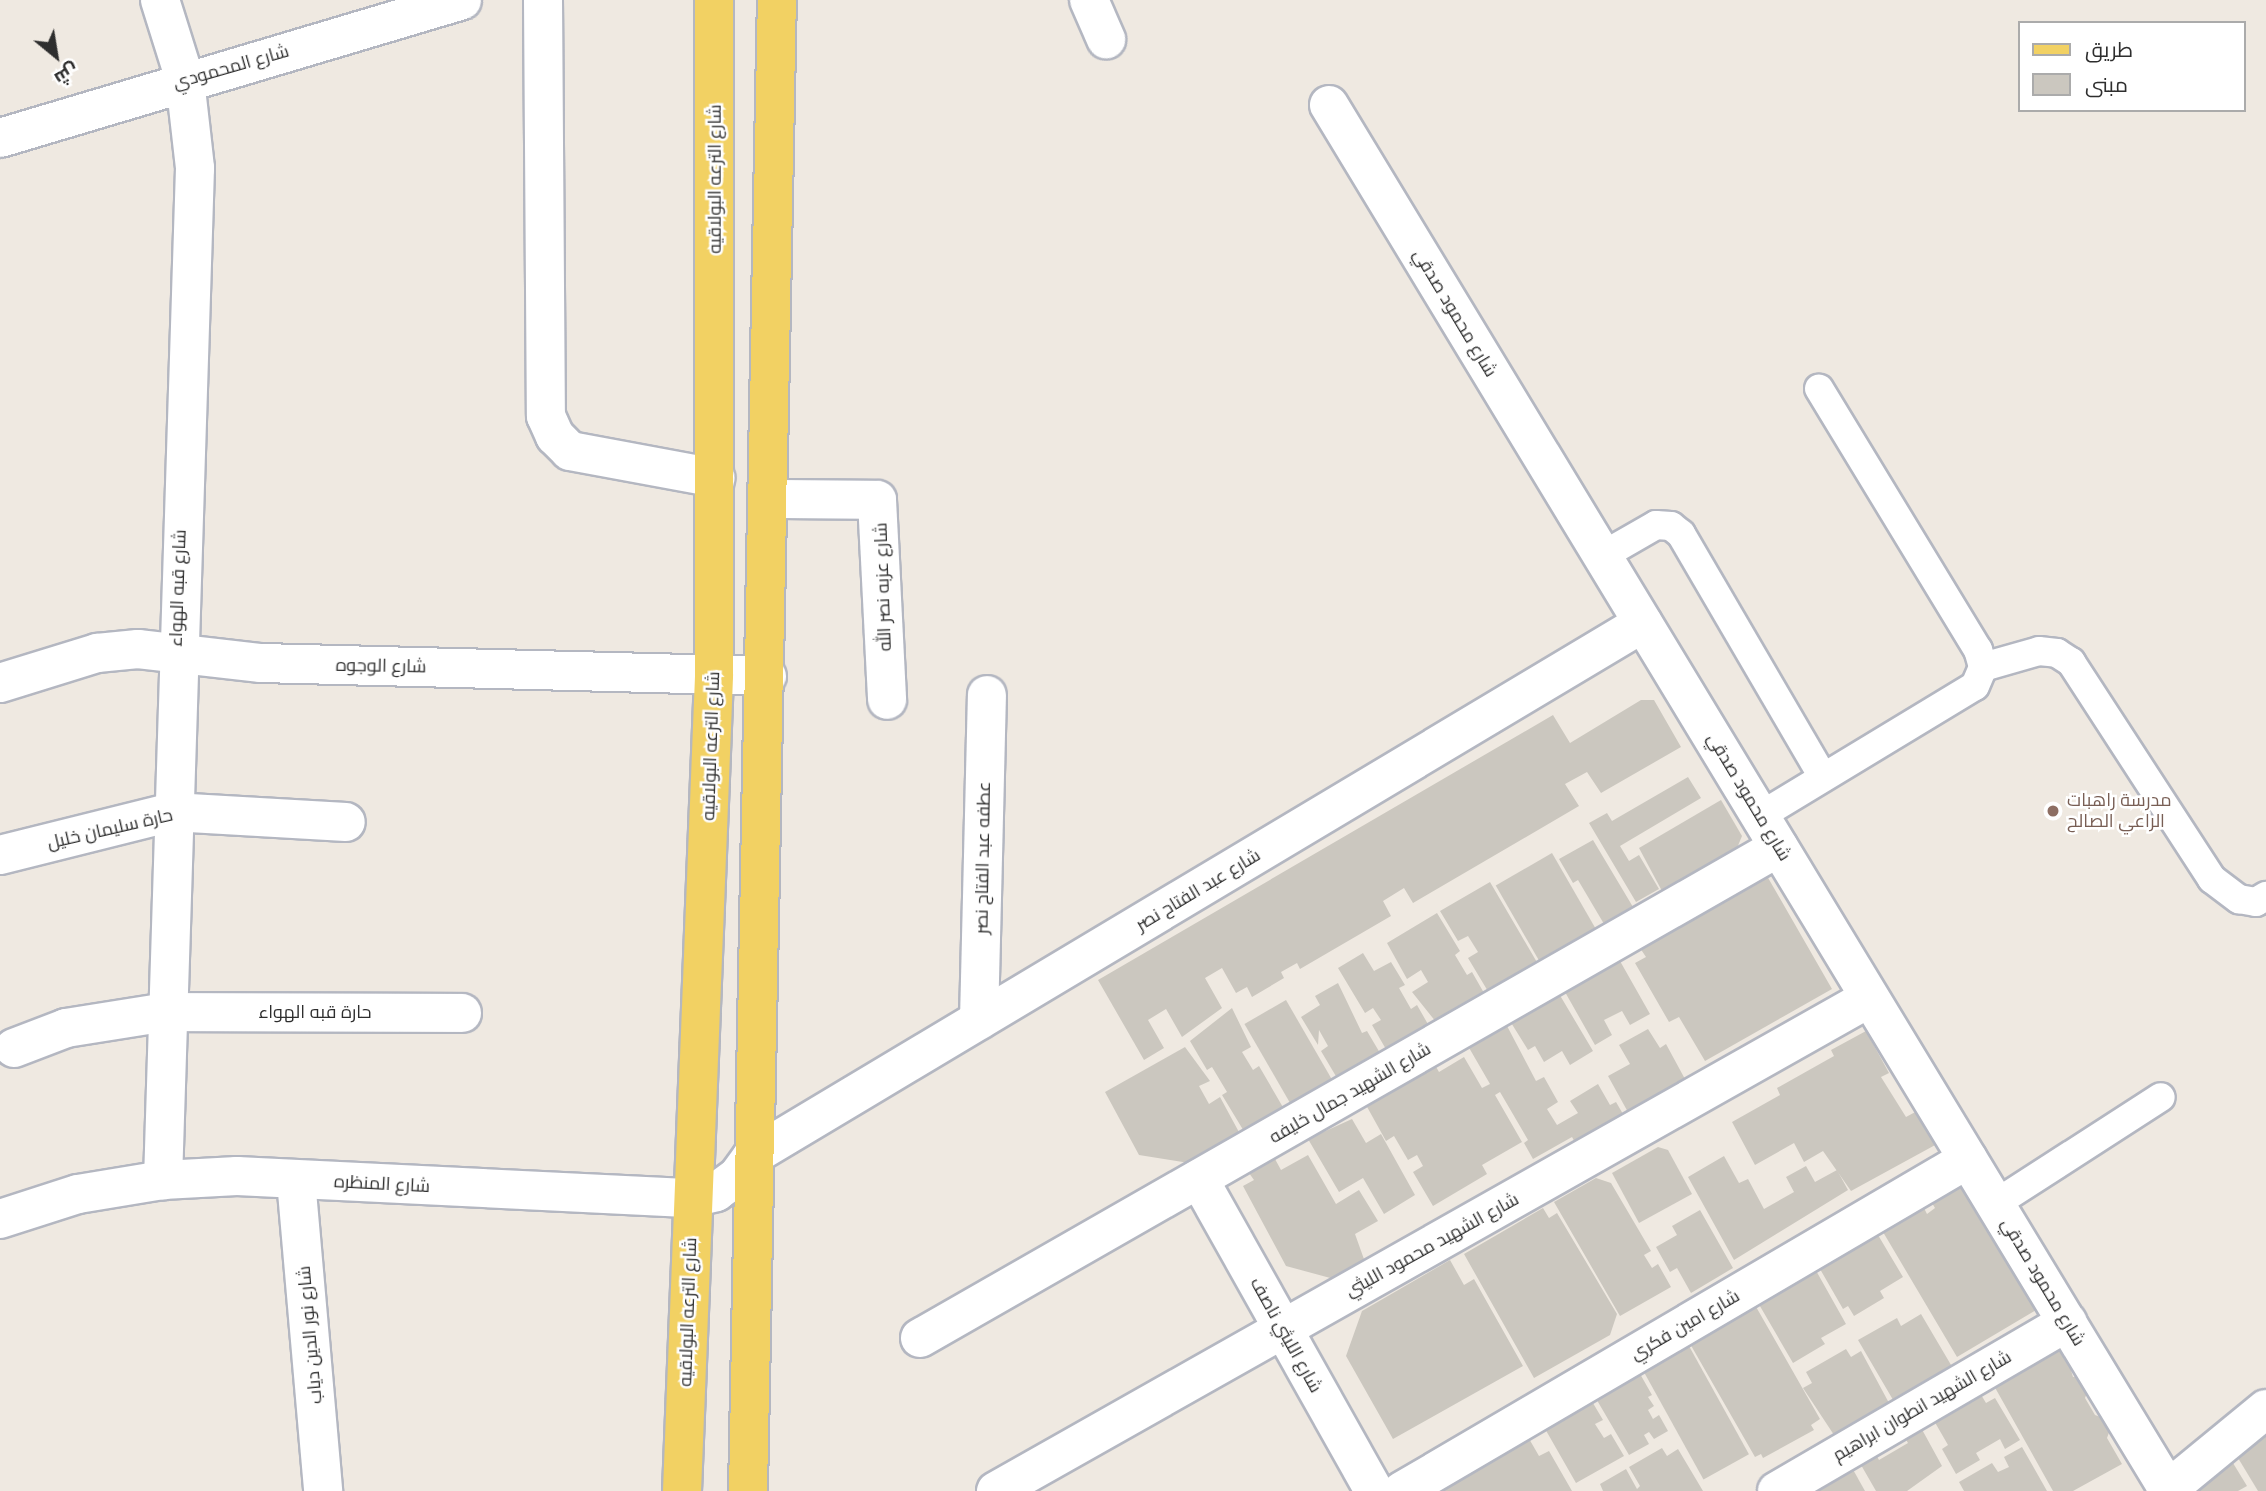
<!DOCTYPE html>
<meta charset="utf-8">
<style>
body{margin:0}
#map{position:relative;width:2266px;height:1491px;overflow:hidden;background:#efe9e1;font-family:"Nunito Sans",Cairo,sans-serif}
div>[style]{position:absolute}
[style*='--x']{left:calc(var(--x)*1px);top:calc(var(--y)*1px);width:calc(var(--w)*1px);rotate:calc(var(--a)*1deg)}
.building>*{inset:0;background:#cbc7bf;transform-origin:0 0}
.roads{filter:drop-shadow(2px 0 #b4b7c1) drop-shadow(-2px 0 #b4b7c1) drop-shadow(0 2px #b4b7c1) drop-shadow(0 -2px #b4b7c1)}
.service>*{height:28px;margin:-14px;padding:0 14px;transform-origin:14px;border-radius:14px;background:#fff}
.minor>*{height:38px;margin:-19px;padding:0 19px;transform-origin:19px;border-radius:19px;background:#fff}
.primary>*{height:38px;margin:-19px;padding:0 19px;transform-origin:19px;border-radius:19px;background:#f2d163}
.dots>*{width:19px;height:19px;translate:-50% -50%;box-sizing:border-box;border:4px solid #fff;border-radius:50%}
span{translate:-50% -50%;white-space:nowrap;text-align:center;line-height:1.15;-webkit-text-stroke:5px #fff;paint-order:stroke}
.street-label{font-size:18px;color:#2e2e2e}
.education-label{font-size:18px;color:#785e54}
.left{translate:0 -50%;text-align:left}
.legend{position:absolute;left:2018px;top:21px;width:228px;height:91px;box-sizing:border-box;background:#fff;border:2px solid #ababab;margin:0;padding:9px 12px;list-style:none;font-size:21px;color:#2e2e2e}
.legend li{display:flex;align-items:center;gap:14px;height:35px}
.legend b{width:35px;border:2px solid #ababab}
.north{position:absolute;left:21px;top:21px;width:70px;height:70px;-webkit-text-stroke:5px #fff;paint-order:stroke;rotate:150deg;font-size:19px;font-weight:700;line-height:28px;text-align:center;color:#2e2e2e}
.north::after{content:'';display:block;margin:auto;width:24px;height:32px;background:#2e2e2e;clip-path:polygon(50% 0,100% 100%,50% 72%,0 100%)}
</style>
<div id="map">
<div class="building">
<i style="clip-path:polygon(1641px 700px,1654px 700px,1681px 747px,1601px 793px,1587px 772px,1565px 784px,1579px 806px,1413px 903px,1404px 888px,1383px 901px,1391px 916px,1300px 969px,1297px 963px,1281px 972px,1284px 978px,1252px 997px,1247px 987px,1236px 993px,1222px 968px,1205px 978px,1222px 1008px,1182px 1037px,1166px 1009px,1148px 1020px,1164px 1048px,1144px 1060px,1098px 980px,1553px 715px,1570px 743px)"></i>
<i style="clip-path:polygon(1688px 777px,1701px 798px,1620px 846px,1629px 861px,1639px 855px,1659px 889px,1636px 902px,1589px 823px,1607px 813px,1612px 821px)"></i>
<i style="clip-path:polygon(1721px 800px,1742px 836px,1737px 848px,1662px 891px,1639px 848px)"></i>
<i style="clip-path:polygon(1593px 840px,1633px 907px,1604px 924px,1578px 880px,1573px 883px,1559px 859px)"></i>
<i style="left:1552px;top:853px;width:90px;height:65px;rotate:60deg"></i>
<i style="clip-path:polygon(1767px 876px,1832px 989px,1705px 1061px,1679px 1017px,1669px 1022px,1635px 963px,1646px 957px,1640px 948px)"></i>
<i style="clip-path:polygon(1490px 882px,1538px 964px,1489px 993px,1468px 958px,1478px 952px,1468px 936px,1458px 941px,1440px 911px)"></i>
<i style="clip-path:polygon(1437px 913px,1460px 951px,1455px 955px,1467px 975px,1472px 972px,1484px 993px,1436px 1022px,1412px 992px,1428px 982px,1421px 970px,1407px 979px,1387px 943px)"></i>
<i style="clip-path:polygon(1363px 953px,1374px 971px,1391px 962px,1405px 985px,1399px 988px,1411px 1009px,1417px 1005px,1429px 1026px,1387px 1051px,1372px 1025px,1381px 1020px,1373px 1008px,1365px 1013px,1338px 968px)"></i>
<i style="clip-path:polygon(1620px 961px,1650px 1014px,1630px 1025px,1622px 1011px,1604px 1020px,1612px 1035px,1595px 1045px,1565px 992px)"></i>
<i style="clip-path:polygon(1338px 983px,1362px 1033px,1367px 1031px,1380px 1053px,1337px 1078px,1321px 1051px,1328px 1046px,1319px 1030px,1318px 1045px,1301px 1017px,1320px 1005px,1315px 996px)"></i>
<i style="clip-path:polygon(1558px 992px,1593px 1051px,1570px 1065px,1562px 1051px,1544px 1062px,1535px 1046px,1528px 1050px,1510px 1021px)"></i>
<i style="left:1286px;top:1000px;width:95px;height:48px;rotate:60deg"></i>
<i style="clip-path:polygon(1232px 1008px,1251px 1047px,1242px 1052px,1253px 1070px,1259px 1066px,1284px 1109px,1245px 1133px,1222px 1095px,1227px 1092px,1212px 1067px,1207px 1070px,1190px 1041px)"></i>
<i style="clip-path:polygon(1506px 1024px,1536px 1081px,1544px 1077px,1558px 1102px,1547px 1109px,1557px 1125px,1578px 1113px,1570px 1101px,1598px 1084px,1610px 1105px,1616px 1102px,1630px 1126px,1581px 1153px,1572px 1137px,1533px 1159px,1524px 1143px,1528px 1140px,1500px 1092px,1495px 1095px,1522px 1142px,1482px 1165px,1487px 1174px,1433px 1206px,1413px 1172px,1423px 1166px,1417px 1155px,1408px 1160px,1394px 1136px,1386px 1141px,1366px 1105px,1435px 1065px,1439px 1072px,1464px 1057px,1482px 1088px,1490px 1084px,1468px 1046px)"></i>
<i style="clip-path:polygon(1648px 1029px,1660px 1048px,1666px 1044px,1692px 1092px,1634px 1123px,1608px 1076px,1630px 1064px,1619px 1045px)"></i>
<i style="clip-path:polygon(1866px 1031px,1889px 1073px,1881px 1077px,1906px 1117px,1919px 1110px,1937px 1144px,1851px 1191px,1823px 1151px,1804px 1162px,1794px 1143px,1755px 1165px,1732px 1122px,1780px 1095px,1777px 1088px,1834px 1056px,1831px 1050px)"></i>
<i style="clip-path:polygon(1185px 1047px,1210px 1081px,1199px 1086px,1209px 1104px,1220px 1097px,1240px 1134px,1189px 1163px,1139px 1155px,1105px 1092px)"></i>
<i style="clip-path:polygon(1352px 1119px,1366px 1143px,1381px 1134px,1415px 1195px,1384px 1214px,1363px 1178px,1339px 1192px,1308px 1139px)"></i>
<i style="clip-path:polygon(1658px 1147px,1668px 1150px,1692px 1194px,1639px 1223px,1612px 1173px)"></i>
<i style="clip-path:polygon(1308px 1155px,1336px 1204px,1359px 1190px,1378px 1221px,1355px 1234px,1365px 1262px,1334px 1279px,1286px 1266px,1243px 1186px,1254px 1180px,1249px 1173px,1275px 1159px,1281px 1170px)"></i>
<i style="clip-path:polygon(1724px 1156px,1739px 1183px,1748px 1179px,1764px 1209px,1794px 1192px,1786px 1177px,1806px 1166px,1815px 1182px,1837px 1170px,1848px 1190px,1734px 1260px,1688px 1177px)"></i>
<i style="clip-path:polygon(1596px 1178px,1611px 1183px,1651px 1251px,1644px 1255px,1652px 1268px,1658px 1264px,1671px 1287px,1620px 1316px,1554px 1202px)"></i>
<i style="clip-path:polygon(1962px 1185px,2036px 1310px,1957px 1357px,1883px 1232px,1924px 1208px,1927px 1214px,1935px 1208px,1932px 1203px)"></i>
<i style="clip-path:polygon(1543px 1208px,1549px 1218px,1557px 1213px,1617px 1314px,1610px 1335px,1534px 1378px,1464px 1254px)"></i>
<i style="clip-path:polygon(1700px 1210px,1733px 1268px,1691px 1293px,1677px 1268px,1670px 1272px,1656px 1247px,1677px 1235px,1672px 1226px)"></i>
<i style="clip-path:polygon(1878px 1235px,1903px 1277px,1880px 1291px,1884px 1298px,1854px 1316px,1848px 1306px,1843px 1309px,1820px 1269px,1832px 1262px,1828px 1254px,1851px 1240px,1855px 1248px)"></i>
<i style="clip-path:polygon(1450px 1260px,1464px 1285px,1474px 1279px,1523px 1366px,1393px 1439px,1346px 1356px,1362px 1311px)"></i>
<i style="clip-path:polygon(1814px 1267px,1846px 1324px,1821px 1338px,1825px 1344px,1793px 1363px,1757px 1301px)"></i>
<i style="clip-path:polygon(1755px 1305px,1820px 1419px,1811px 1425px,1814px 1430px,1763px 1458px,1761px 1454px,1755px 1457px,1689px 1342px)"></i>
<i style="clip-path:polygon(1921px 1314px,1954px 1370px,1896px 1405px,1858px 1340px,1897px 1318px,1901px 1326px)"></i>
<i style="left:1684px;top:1337px;width:134px;height:52px;rotate:61deg"></i>
<i style="clip-path:polygon(2057px 1348px,2065px 1350px,2073px 1377px,2079px 1376px,2089px 1388px,2085px 1398px,2095px 1415px,2106px 1419px,2111px 1427px,2107px 1438px,2122px 1464px,2073px 1491px,2053px 1491px,1993px 1384px)"></i>
<i style="clip-path:polygon(1846px 1349px,1851px 1357px,1861px 1351px,1889px 1403px,1834px 1435px,1803px 1388px,1812px 1383px,1806px 1372px)"></i>
<i style="clip-path:polygon(1635px 1365px,1652px 1395px,1648px 1397px,1654px 1406px,1648px 1410px,1653px 1419px,1659px 1415px,1668px 1431px,1654px 1439px,1649px 1432px,1644px 1435px,1649px 1444px,1629px 1455px,1591px 1390px)"></i>
<i style="clip-path:polygon(1587px 1393px,1603px 1420px,1595px 1424px,1604px 1438px,1611px 1434px,1624px 1456px,1576px 1483px,1540px 1420px)"></i>
<i style="clip-path:polygon(1980px 1393px,1986px 1403px,1995px 1398px,2020px 1440px,2005px 1449px,2000px 1439px,1976px 1453px,1980px 1460px,1956px 1474px,1942px 1449px,1948px 1445px,1933px 1419px)"></i>
<i style="clip-path:polygon(1919px 1424px,1942px 1466px,1907px 1491px,1876px 1491px,1857px 1458px,1873px 1449px,1879px 1460px,1908px 1443px,1902px 1433px)"></i>
<i style="clip-path:polygon(1524px 1430px,1539px 1456px,1549px 1451px,1572px 1491px,1437px 1491px)"></i>
<i style="clip-path:polygon(2266px 1434px,2266px 1491px,2258px 1491px,2235px 1453px)"></i>
<i style="clip-path:polygon(2022px 1447px,2047px 1491px,1964px 1491px,1959px 1482px,1992px 1463px,1998px 1472px,2009px 1467px,2004px 1457px)"></i>
<i style="clip-path:polygon(1662px 1448px,1667px 1456px,1678px 1449px,1703px 1491px,1603px 1491px,1600px 1484px,1626px 1469px,1637px 1489px,1640px 1486px,1629px 1467px)"></i>
<i style="clip-path:polygon(2233px 1463px,2247px 1486px,2238px 1491px,2187px 1491px)"></i>
<i style="clip-path:polygon(1851px 1466px,1865px 1491px,1811px 1491px)"></i>
</div>
<div class="roads">
<div class="service">
<i style="--x:1602;--y:556;--w:62;--a:-29.9"></i>
<i style="--x:1656;--y:525;--w:15;--a:4"></i>
<i style="--x:1671;--y:526;--w:13;--a:39"></i>
<i style="--x:1681;--y:534;--w:281;--a:59.7"></i>
<i style="--x:1983;--y:667;--w:58;--a:-15.9"></i>
<i style="--x:2039;--y:651;--w:18;--a:6"></i>
<i style="--x:2057;--y:653;--w:17;--a:33"></i>
<i style="--x:2071;--y:662;--w:259;--a:57"></i>
<i style="--x:2212;--y:879;--w:34;--a:37"></i>
<i style="--x:2239;--y:899;--w:17;--a:10"></i>
<i style="--x:2256;--y:902;--w:12;--a:-31"></i>
<i style="--x:1760;--y:816;--w:251;--a:-31.2"></i>
<i style="--x:1975;--y:686;--w:21;--a:-67"></i>
<i style="--x:1983;--y:667;--w:18;--a:-106"></i>
<i style="--x:1978;--y:650;--w:306;--a:-121.3"></i>
<i style="--x:1995;--y:1204;--w:197;--a:-32.8"></i>
</div>
<div class="minor">
<i style="--x:160;--y:0;--w:84;--a:72.6"></i>
<i style="--x:185;--y:80;--w:89;--a:83.5"></i>
<i style="--x:195;--y:168;--w:1013;--a:91.81"></i>
<i style="--x:543;--y:0;--w:416;--a:89.6"></i>
<i style="--x:546;--y:416;--w:22;--a:66"></i>
<i style="--x:555;--y:436;--w:21;--a:45"></i>
<i style="--x:570;--y:451;--w:148;--a:10.5"></i>
<i style="--x:1089;--y:0;--w:43;--a:66.4"></i>
<i style="--x:1329;--y:105;--w:1618;--a:58.78"></i>
<i style="--x:0;--y:138;--w:482;--a:-16.6"></i>
<i style="--x:770;--y:499;--w:107;--a:0.5"></i>
<i style="--x:877;--y:500;--w:200;--a:87.1"></i>
<i style="--x:0;--y:683;--w:102;--a:-17.2"></i>
<i style="--x:97;--y:653;--w:41;--a:-5.6"></i>
<i style="--x:138;--y:649;--w:124;--a:6.5"></i>
<i style="--x:261;--y:663;--w:506;--a:1.47"></i>
<i style="--x:0;--y:855;--w:177;--a:-14"></i>
<i style="--x:172;--y:812;--w:174;--a:3.3"></i>
<i style="--x:979;--y:1020;--w:325;--a:-88.6"></i>
<i style="--x:14;--y:1048;--w:56;--a:-21"></i>
<i style="--x:66;--y:1028;--w:102;--a:-9"></i>
<i style="--x:167;--y:1012;--w:295;--a:0.2"></i>
<i style="--x:1199;--y:1179;--w:358;--a:60.7"></i>
<i style="--x:296;--y:1180;--w:312;--a:85"></i>
<i style="--x:0;--y:1219;--w:82;--a:-17.8"></i>
<i style="--x:78;--y:1194;--w:86;--a:-9.4"></i>
<i style="--x:163;--y:1180;--w:74;--a:-3.1"></i>
<i style="--x:237;--y:1176;--w:455;--a:2.8"></i>
<i style="--x:691;--y:1198;--w:26;--a:-13"></i>
<i style="--x:716;--y:1192;--w:26;--a:-36"></i>
<i style="--x:737;--y:1177;--w:26;--a:-54"></i>
<i style="--x:752;--y:1156;--w:1038;--a:-30.89"></i>
<i style="--x:920;--y:1338;--w:989;--a:-29.75"></i>
<i style="--x:996;--y:1491;--w:1003;--a:-29.45"></i>
<i style="--x:1402;--y:1491;--w:656;--a:-30.39"></i>
<i style="--x:1777;--y:1491;--w:336;--a:-30.2"></i>
<i style="--x:2166;--y:1491;--w:129;--a:-39.4"></i>
</div>
<div class="primary">
<i style="--x:682;--y:1491;--w:817;--a:-87.75"></i>
<i style="--x:714;--y:675;--w:675;--a:-90"></i>
<i style="--x:748;--y:1491;--w:1491;--a:-88.89"></i>
</div>
</div>
<div class="dots">
<i style="left:2053px;top:811px;background:#8d6e63"></i>
</div>
<div class="street-label">
<span style="left:231px;top:67px;rotate:-16deg">شارع المحمودي</span>
<span style="left:715px;top:179px;rotate:-90deg">شارع الترعه البولاقيه</span>
<span style="left:1455px;top:313px;rotate:59deg">شارع محمود صدقي</span>
<span style="left:883px;top:587px;rotate:-92deg">شارع عزبه نصر الله</span>
<span style="left:178px;top:588px;rotate:-88deg">شارع قبه الهواء</span>
<span style="left:381px;top:666px;rotate:1deg">شارع الوجوه</span>
<span style="left:711px;top:746px;rotate:-88deg">شارع الترعه البولاقيه</span>
<span style="left:1749px;top:797px;rotate:59deg">شارع محمود صدقي</span>
<span style="left:110px;top:829px;rotate:-13deg">حارة سليمان خليل</span>
<span style="left:983px;top:858px;rotate:-89deg">عطفه عبد الفتاح نصر</span>
<span style="left:1198px;top:890px;rotate:-31deg">شارع عبد الفتاح نصر</span>
<span style="left:315px;top:1012px">حارة قبه الهواء</span>
<span style="left:1350px;top:1093px;rotate:-30deg">شارع الشهيد جمال خليفه</span>
<span style="left:382px;top:1184px;rotate:3deg">شارع المنظره</span>
<span style="left:1432px;top:1245px;rotate:-29deg">شارع الشهيد محمود الليثي</span>
<span style="left:2043px;top:1282px;rotate:59deg">شارع محمود صدقي</span>
<span style="left:688px;top:1312px;rotate:-88deg">شارع الترعه البولاقيه</span>
<span style="left:1685px;top:1325px;rotate:-30deg">شارع امين فكري</span>
<span style="left:310px;top:1335px;rotate:-95deg">شارع نور الدين دياب</span>
<span style="left:1286px;top:1335px;rotate:61deg">شارع الليثي ناصف</span>
<span style="left:1922px;top:1406px;rotate:-30deg">شارع الشهيد انطوان ابراهيم</span>
</div>
<div class="education-label">
<span class="left" style="left:2067px;top:811px">مدرسة راهبات<br>الراعي الصالح</span>
</div>
<ul class="legend">
<li><b style="height:9px;background:#f2d163"></b>طريق</li>
<li><b style="height:19px;background:#cbc7bf"></b>مبنى</li>
</ul>
<div class="north">ش</div>
</div>
